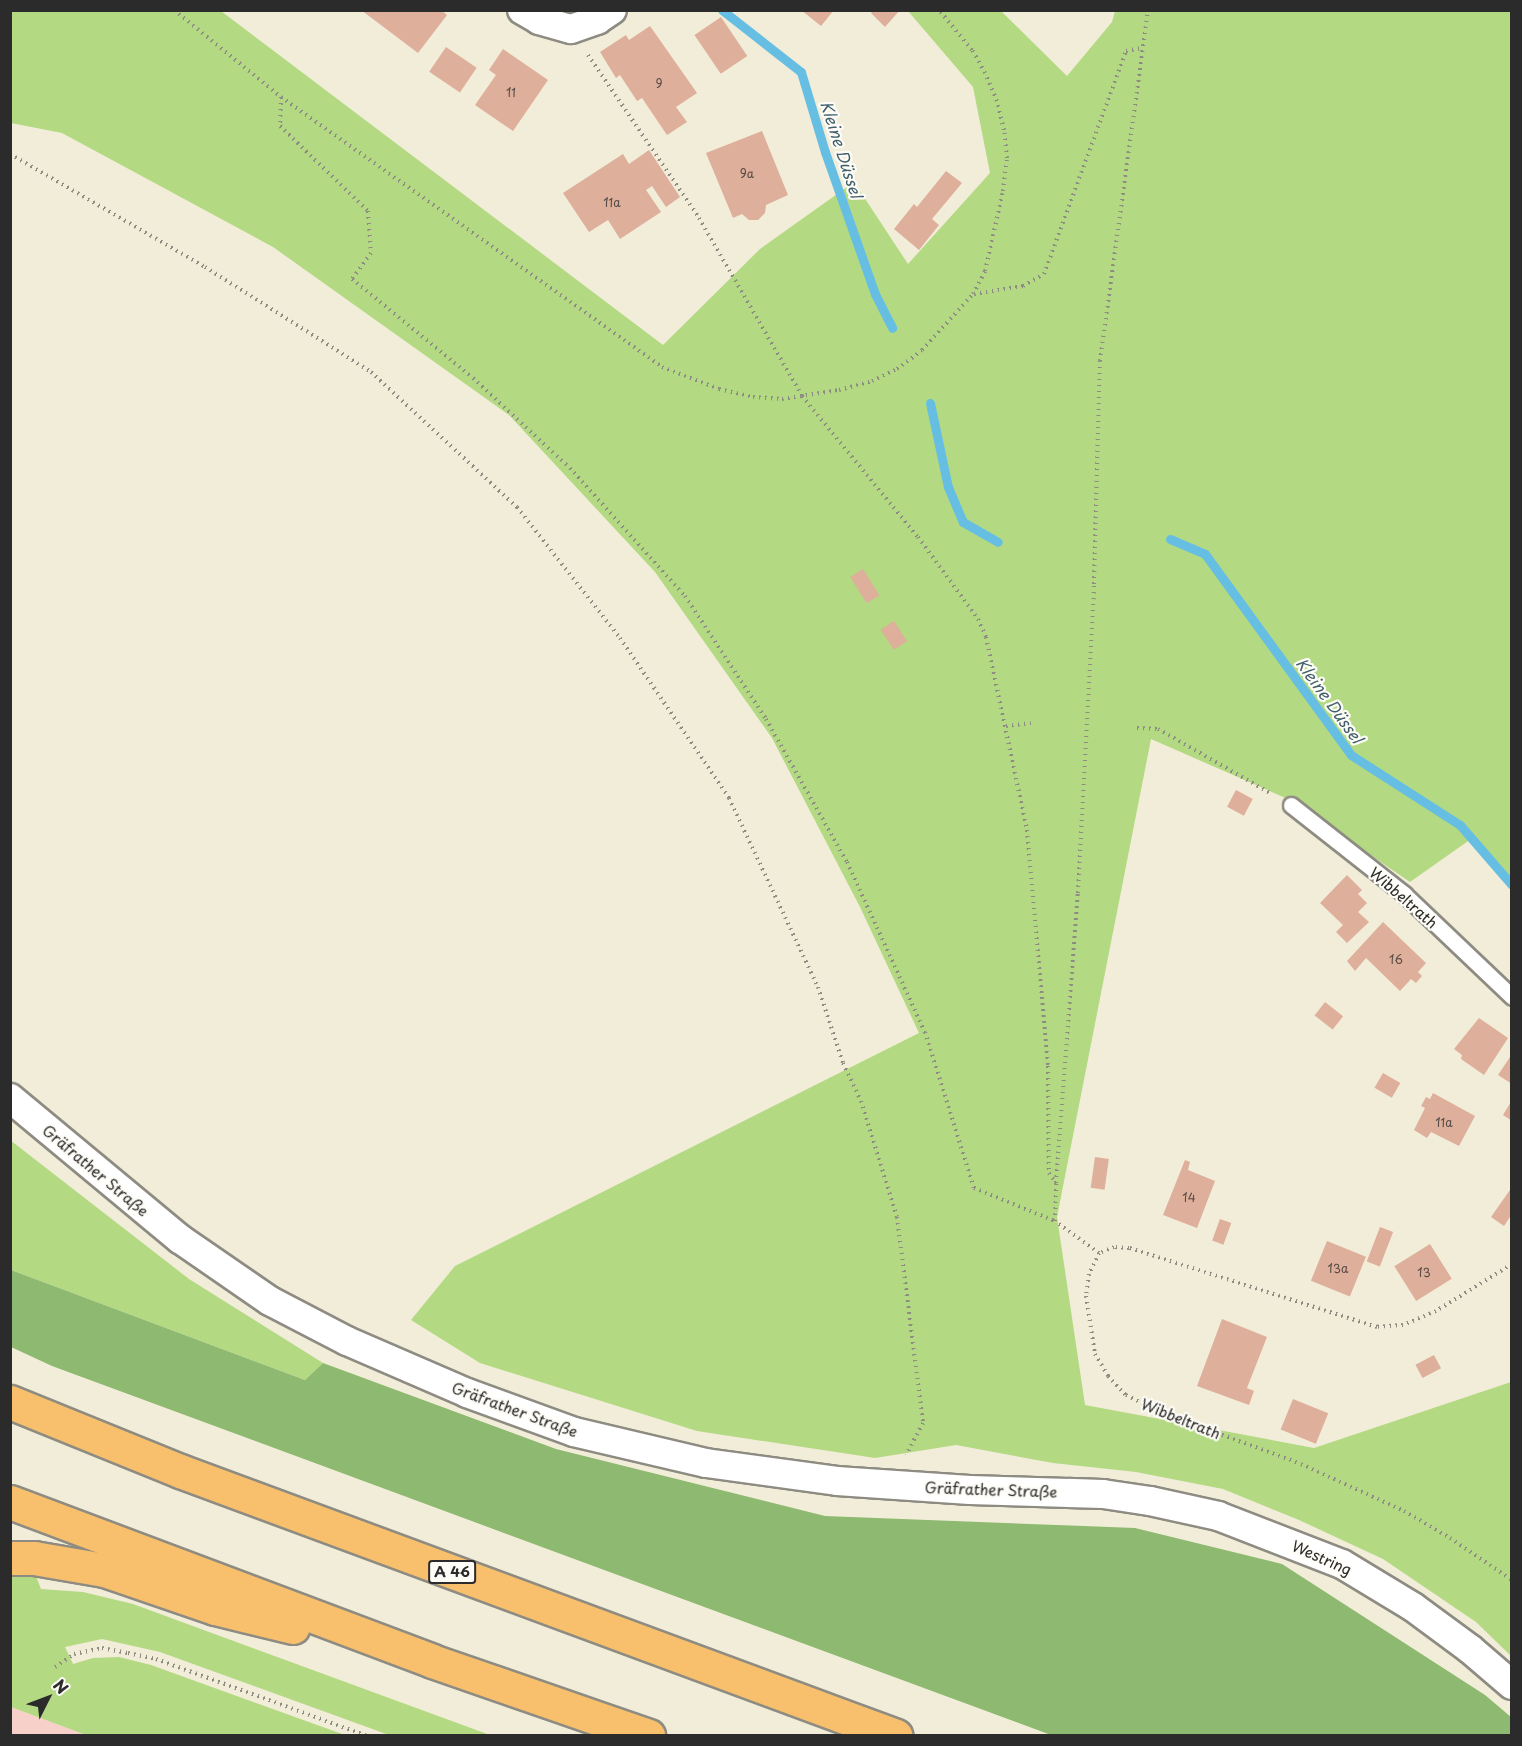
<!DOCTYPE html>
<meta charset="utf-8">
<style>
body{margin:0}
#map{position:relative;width:1522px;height:1746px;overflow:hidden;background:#f2edd8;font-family:"Playpen Sans",sans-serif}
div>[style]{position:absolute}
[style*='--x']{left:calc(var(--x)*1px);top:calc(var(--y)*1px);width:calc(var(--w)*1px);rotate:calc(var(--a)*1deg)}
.built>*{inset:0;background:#f7d0ca}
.green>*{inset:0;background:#b3d982}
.forest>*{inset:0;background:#8eb970}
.stream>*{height:9px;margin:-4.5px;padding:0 4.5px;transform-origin:4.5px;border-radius:4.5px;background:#66bfe3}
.building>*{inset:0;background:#deaf9b;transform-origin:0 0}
.path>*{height:4px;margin-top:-2px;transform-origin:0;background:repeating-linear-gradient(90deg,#8e8c82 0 1.5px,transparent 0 6px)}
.roads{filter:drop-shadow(2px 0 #8e8c82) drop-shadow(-2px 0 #8e8c82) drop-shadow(0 2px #8e8c82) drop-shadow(0 -2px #8e8c82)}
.service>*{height:15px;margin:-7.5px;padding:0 7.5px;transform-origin:7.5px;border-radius:7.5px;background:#fff}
.minor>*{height:28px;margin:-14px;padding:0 14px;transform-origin:14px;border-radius:14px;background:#fff}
.motorway>*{height:33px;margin:-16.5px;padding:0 16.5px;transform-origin:16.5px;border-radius:16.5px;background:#f8bf6c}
span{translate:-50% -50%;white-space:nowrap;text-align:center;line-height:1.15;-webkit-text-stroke:4.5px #fdfcf7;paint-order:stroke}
.number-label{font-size:12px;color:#584c47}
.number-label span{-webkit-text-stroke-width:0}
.shield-label span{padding:2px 4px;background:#fdfcf7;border:2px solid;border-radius:4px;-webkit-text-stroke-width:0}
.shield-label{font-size:14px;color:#2b2b2b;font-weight:700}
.street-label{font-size:15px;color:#2b2b2b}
.water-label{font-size:16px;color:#405f6b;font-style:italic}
.frame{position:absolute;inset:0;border:12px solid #2b2b2b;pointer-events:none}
.north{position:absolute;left:18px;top:1668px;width:60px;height:60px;-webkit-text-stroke:4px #fdfcf7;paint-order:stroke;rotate:48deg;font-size:16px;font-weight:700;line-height:24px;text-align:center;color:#2b2b2b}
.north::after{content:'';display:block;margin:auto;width:21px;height:27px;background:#2b2b2b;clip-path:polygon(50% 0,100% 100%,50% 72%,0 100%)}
</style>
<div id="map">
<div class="built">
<i style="clip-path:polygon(11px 1707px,86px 1735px,11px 1735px)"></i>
</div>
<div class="green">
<i style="clip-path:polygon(10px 11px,221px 11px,663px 345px,760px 249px,854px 182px,908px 264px,990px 173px,973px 87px,908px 11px,1001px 11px,1067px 76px,1112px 22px,1115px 11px,1511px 11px,1511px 877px,1471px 839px,1410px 882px,1290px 800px,1151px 739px,1057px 1217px,1085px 1405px,1314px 1448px,1511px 1382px,1511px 1656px,1476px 1622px,1383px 1559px,1299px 1520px,1223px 1489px,1136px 1472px,1053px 1463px,956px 1445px,875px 1458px,697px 1431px,480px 1363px,411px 1320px,455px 1266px,919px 1033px,860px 907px,772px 738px,655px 572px,509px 415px,273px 247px,62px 133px,11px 123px)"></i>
<i style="clip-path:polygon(10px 1140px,189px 1279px,323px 1363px,305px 1380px,11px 1270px)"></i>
<i style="clip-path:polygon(10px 1576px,36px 1576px,41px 1589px,83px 1592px,133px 1604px,490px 1735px,389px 1735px,160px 1652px,102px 1639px,65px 1647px,73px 1664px,93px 1658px,119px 1657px,151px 1665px,345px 1735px,86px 1735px,11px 1707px)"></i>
</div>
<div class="forest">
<i style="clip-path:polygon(11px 1270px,305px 1380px,323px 1363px,556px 1449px,825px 1516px,1135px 1528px,1282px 1564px,1485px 1695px,1511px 1717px,1511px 1735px,1051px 1735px,52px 1366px,11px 1347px)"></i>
</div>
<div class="stream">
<i style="--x:722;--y:10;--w:100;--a:38.1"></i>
<i style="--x:801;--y:72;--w:84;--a:73.3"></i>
<i style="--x:825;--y:152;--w:151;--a:70.6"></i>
<i style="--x:875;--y:294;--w:38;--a:63"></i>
<i style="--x:930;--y:403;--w:86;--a:77.9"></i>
<i style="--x:948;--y:487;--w:38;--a:67"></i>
<i style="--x:963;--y:522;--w:40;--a:29.7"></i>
<i style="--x:1170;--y:539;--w:38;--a:23"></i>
<i style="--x:1205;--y:554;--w:248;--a:54"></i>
<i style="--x:1351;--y:755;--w:130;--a:32.7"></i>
<i style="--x:1460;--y:825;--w:79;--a:49.1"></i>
</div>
<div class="building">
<i style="clip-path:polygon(361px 10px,441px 10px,447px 15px,418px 53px)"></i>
<i style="clip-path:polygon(801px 10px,834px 10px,821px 26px)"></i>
<i style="clip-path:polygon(873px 10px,900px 10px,885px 27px,871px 13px)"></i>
<i style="left:721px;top:17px;width:47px;height:32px;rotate:56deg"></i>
<i style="clip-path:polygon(650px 26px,697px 93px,676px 107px,687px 122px,667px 135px,642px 98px,637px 101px,620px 75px,616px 78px,600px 52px,626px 35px,629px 40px)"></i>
<i style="left:446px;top:47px;width:37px;height:30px;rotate:34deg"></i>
<i style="clip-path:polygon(503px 49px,548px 80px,513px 131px,475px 105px,496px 75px,489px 70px)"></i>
<i style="clip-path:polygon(762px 131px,788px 195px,766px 205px,765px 213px,758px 220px,749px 220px,742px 214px,733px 218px,706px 153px)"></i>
<i style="clip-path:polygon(649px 150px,680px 197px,666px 207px,652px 186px,646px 190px,661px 212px,620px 239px,608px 220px,589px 232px,563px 193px,623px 154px,629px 164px)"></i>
<i style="clip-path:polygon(946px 171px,962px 183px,932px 219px,939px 225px,919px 250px,894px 229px,914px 204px,917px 207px)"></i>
<i style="left:863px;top:569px;width:31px;height:15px;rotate:58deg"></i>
<i style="left:894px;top:621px;width:24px;height:16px;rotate:57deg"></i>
<i style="left:1236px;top:790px;width:19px;height:19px;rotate:28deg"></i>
<i style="clip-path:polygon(1347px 875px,1362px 890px,1358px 894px,1367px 903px,1358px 912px,1369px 922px,1347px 943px,1336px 932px,1343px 925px,1320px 903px)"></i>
<i style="clip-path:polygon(1383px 922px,1426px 963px,1418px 972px,1422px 976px,1416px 983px,1411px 979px,1400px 991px,1366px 958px,1355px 971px,1347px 961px)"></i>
<i style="left:1325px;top:1002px;width:23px;height:17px;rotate:38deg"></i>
<i style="clip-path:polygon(1479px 1018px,1508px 1038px,1484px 1075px,1461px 1059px,1462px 1055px,1454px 1049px)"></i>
<i style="clip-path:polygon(1512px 1054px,1512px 1084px,1498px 1075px)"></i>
<i style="left:1383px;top:1073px;width:20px;height:17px;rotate:30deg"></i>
<i style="clip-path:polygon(1433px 1093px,1475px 1116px,1459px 1146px,1431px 1132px,1427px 1138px,1414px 1130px,1425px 1108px,1421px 1106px,1426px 1097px,1430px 1099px)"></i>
<i style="clip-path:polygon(1512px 1100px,1512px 1121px,1503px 1115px)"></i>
<i style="left:1095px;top:1157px;width:14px;height:31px;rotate:8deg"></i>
<i style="clip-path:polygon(1185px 1160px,1190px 1162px,1188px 1170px,1215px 1181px,1197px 1228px,1163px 1215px)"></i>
<i style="clip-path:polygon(1512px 1187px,1512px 1214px,1504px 1226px,1491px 1217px)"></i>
<i style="left:1220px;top:1219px;width:12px;height:23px;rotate:20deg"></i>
<i style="left:1380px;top:1227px;width:14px;height:37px;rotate:21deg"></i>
<i style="left:1327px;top:1241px;width:42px;height:43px;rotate:22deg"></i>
<i style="left:1430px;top:1244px;width:41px;height:42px;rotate:58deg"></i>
<i style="clip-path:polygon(1222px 1319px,1267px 1337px,1247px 1388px,1254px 1391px,1249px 1405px,1197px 1386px)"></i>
<i style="left:1434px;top:1355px;width:15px;height:21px;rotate:62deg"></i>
<i style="left:1293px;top:1399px;width:38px;height:33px;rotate:22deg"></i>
</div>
<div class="path">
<i style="--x:174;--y:10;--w:138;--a:39.1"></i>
<i style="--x:281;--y:97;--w:467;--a:35.3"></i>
<i style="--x:662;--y:367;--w:61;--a:21.1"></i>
<i style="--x:719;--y:389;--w:35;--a:13"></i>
<i style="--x:753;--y:397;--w:29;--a:4"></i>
<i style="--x:782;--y:399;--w:58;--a:-9"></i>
<i style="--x:839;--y:390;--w:34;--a:-15"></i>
<i style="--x:872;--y:381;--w:28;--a:-26"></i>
<i style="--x:897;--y:369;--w:31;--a:-37"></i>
<i style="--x:922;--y:350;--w:76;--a:-47.7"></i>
<i style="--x:973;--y:294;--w:26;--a:-62"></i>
<i style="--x:985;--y:271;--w:82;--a:-77.3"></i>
<i style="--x:1003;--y:191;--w:33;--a:-83"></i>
<i style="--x:1007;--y:158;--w:28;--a:-96"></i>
<i style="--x:1004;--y:130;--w:30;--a:-104"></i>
<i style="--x:997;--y:101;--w:30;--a:-113"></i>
<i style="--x:985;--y:73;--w:26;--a:-119"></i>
<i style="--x:972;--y:50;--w:52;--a:-129.5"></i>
<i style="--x:588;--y:55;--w:197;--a:55.7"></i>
<i style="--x:699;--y:218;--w:206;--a:59.9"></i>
<i style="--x:802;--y:396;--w:183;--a:50.6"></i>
<i style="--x:918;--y:537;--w:102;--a:53.8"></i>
<i style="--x:978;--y:619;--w:20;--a:66"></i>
<i style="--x:986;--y:637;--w:197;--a:78"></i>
<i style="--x:1027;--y:830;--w:237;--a:84.9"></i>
<i style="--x:1048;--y:1066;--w:107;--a:89.5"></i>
<i style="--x:1049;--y:1173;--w:12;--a:55"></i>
<i style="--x:281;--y:97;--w:29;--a:92"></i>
<i style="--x:280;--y:126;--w:122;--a:44"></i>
<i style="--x:368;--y:211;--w:42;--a:85.9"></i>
<i style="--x:371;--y:253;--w:32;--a:126"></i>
<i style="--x:352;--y:279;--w:156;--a:39.3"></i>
<i style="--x:473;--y:378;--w:132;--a:42.9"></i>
<i style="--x:570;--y:468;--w:172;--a:48.1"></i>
<i style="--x:685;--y:596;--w:147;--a:56.6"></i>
<i style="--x:766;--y:719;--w:164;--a:60.5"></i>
<i style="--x:847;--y:862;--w:187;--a:65.4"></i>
<i style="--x:925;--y:1032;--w:164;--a:72.6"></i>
<i style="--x:974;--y:1188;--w:87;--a:22.2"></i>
<i style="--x:10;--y:154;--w:225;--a:30.1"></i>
<i style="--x:205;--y:267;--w:196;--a:32.3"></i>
<i style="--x:371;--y:372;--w:199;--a:42.8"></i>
<i style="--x:517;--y:507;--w:167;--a:51.8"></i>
<i style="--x:620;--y:638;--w:194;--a:55.7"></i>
<i style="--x:729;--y:798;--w:209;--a:64.8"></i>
<i style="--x:818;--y:987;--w:80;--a:71.8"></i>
<i style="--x:843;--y:1063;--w:42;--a:64.7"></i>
<i style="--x:861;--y:1101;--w:121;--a:72.8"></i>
<i style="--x:897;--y:1217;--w:208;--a:82.8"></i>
<i style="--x:923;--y:1423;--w:36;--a:118"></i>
<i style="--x:974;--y:294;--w:50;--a:-9.3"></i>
<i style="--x:1023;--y:286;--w:24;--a:-30"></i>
<i style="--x:1044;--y:274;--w:238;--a:-69.8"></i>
<i style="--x:1126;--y:51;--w:16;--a:-11"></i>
<i style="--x:1006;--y:726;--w:25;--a:-7"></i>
<i style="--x:1137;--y:728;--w:21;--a:3"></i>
<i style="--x:1158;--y:729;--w:131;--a:29.7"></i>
<i style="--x:1099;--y:1253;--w:54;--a:-144"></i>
<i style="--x:1055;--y:1221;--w:38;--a:-88"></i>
<i style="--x:1056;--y:1183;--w:291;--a:-85.7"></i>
<i style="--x:1078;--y:893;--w:309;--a:-87"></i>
<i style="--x:1094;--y:584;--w:223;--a:-88.5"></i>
<i style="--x:1100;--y:361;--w:354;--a:-82.2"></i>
<i style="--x:1512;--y:1264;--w:89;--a:148.3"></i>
<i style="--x:1436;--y:1311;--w:36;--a:157"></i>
<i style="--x:1403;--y:1325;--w:26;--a:176"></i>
<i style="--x:1377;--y:1327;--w:260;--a:-162.3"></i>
<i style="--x:1129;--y:1248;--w:15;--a:-176"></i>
<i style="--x:1114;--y:1247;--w:16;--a:158"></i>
<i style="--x:1099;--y:1253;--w:23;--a:115"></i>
<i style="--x:1089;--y:1274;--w:22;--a:98"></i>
<i style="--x:1086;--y:1296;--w:59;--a:81.2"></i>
<i style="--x:1095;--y:1354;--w:26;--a:59"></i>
<i style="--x:1108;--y:1376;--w:26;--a:47"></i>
<i style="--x:1126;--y:1395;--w:38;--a:27"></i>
<i style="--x:1160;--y:1412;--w:150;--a:20.2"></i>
<i style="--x:1301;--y:1464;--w:113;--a:24.5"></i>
<i style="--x:1404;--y:1511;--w:53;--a:30.4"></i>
<i style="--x:1450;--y:1538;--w:75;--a:34.1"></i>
<i style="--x:55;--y:1667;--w:23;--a:-34"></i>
<i style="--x:74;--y:1654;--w:29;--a:-12"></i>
<i style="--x:102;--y:1648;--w:26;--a:11"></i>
<i style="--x:128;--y:1653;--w:29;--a:12"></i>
<i style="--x:156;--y:1659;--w:226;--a:20"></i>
</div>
<div class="roads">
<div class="service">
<i style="--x:1291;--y:805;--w:144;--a:38.2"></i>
<i style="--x:1404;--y:894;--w:149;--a:43.6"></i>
</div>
<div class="minor">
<i style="--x:522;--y:10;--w:20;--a:30"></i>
<i style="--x:539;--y:20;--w:33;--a:16"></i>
<i style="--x:571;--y:29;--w:28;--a:-19"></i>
<i style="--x:597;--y:20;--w:18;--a:-34"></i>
<i style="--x:10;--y:1098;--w:221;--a:39.7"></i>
<i style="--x:180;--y:1239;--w:109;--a:34.6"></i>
<i style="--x:270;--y:1301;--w:87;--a:27.5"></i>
<i style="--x:347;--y:1341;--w:131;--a:23.4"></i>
<i style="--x:467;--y:1393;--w:114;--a:20"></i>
<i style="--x:574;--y:1432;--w:136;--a:13.2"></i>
<i style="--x:706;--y:1463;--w:132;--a:7.8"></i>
<i style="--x:837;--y:1481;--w:133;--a:3.9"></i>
<i style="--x:970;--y:1490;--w:133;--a:1.7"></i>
<i style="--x:1103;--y:1494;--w:48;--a:8.5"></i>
<i style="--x:1150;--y:1501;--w:70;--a:12.4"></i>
<i style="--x:1218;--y:1516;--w:133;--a:21.2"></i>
<i style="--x:1342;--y:1564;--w:83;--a:31.2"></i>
<i style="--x:1413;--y:1607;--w:71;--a:36.4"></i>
<i style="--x:1470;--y:1649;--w:55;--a:40.6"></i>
</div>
<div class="motorway">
<i style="--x:10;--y:1402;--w:183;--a:22.1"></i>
<i style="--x:180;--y:1471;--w:763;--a:20.31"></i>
<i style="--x:10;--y:1502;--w:451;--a:20.6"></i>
<i style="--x:432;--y:1661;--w:229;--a:19.1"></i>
<i style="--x:10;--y:1558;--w:24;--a:0"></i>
<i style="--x:34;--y:1558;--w:71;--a:9.7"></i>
<i style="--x:104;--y:1570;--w:117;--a:18.9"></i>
<i style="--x:215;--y:1608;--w:80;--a:13.7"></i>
</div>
</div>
<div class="number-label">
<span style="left:659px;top:84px">9</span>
<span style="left:511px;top:93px">11</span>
<span style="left:747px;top:174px">9a</span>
<span style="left:612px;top:203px">11a</span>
<span style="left:1396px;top:960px">16</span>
<span style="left:1444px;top:1123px">11a</span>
<span style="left:1189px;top:1198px">14</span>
<span style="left:1338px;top:1269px">13a</span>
<span style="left:1424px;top:1273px">13</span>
</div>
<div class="shield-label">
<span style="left:452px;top:1572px">A 46</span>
</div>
<div class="street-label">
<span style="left:1404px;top:897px;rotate:41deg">Wibbeltrath</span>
<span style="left:96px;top:1170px;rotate:40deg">Gräfrather Straße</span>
<span style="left:515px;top:1409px;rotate:20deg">Gräfrather Straße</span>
<span style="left:1181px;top:1418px;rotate:22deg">Wibbeltrath</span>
<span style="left:991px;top:1489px;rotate:2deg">Gräfrather Straße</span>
<span style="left:1322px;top:1557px;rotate:24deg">Westring</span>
</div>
<div class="water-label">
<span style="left:842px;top:149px;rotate:72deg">Kleine Düssel</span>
<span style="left:1330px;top:700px;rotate:54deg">Kleine Düssel</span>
</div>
<div class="frame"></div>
<div class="north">N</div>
</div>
